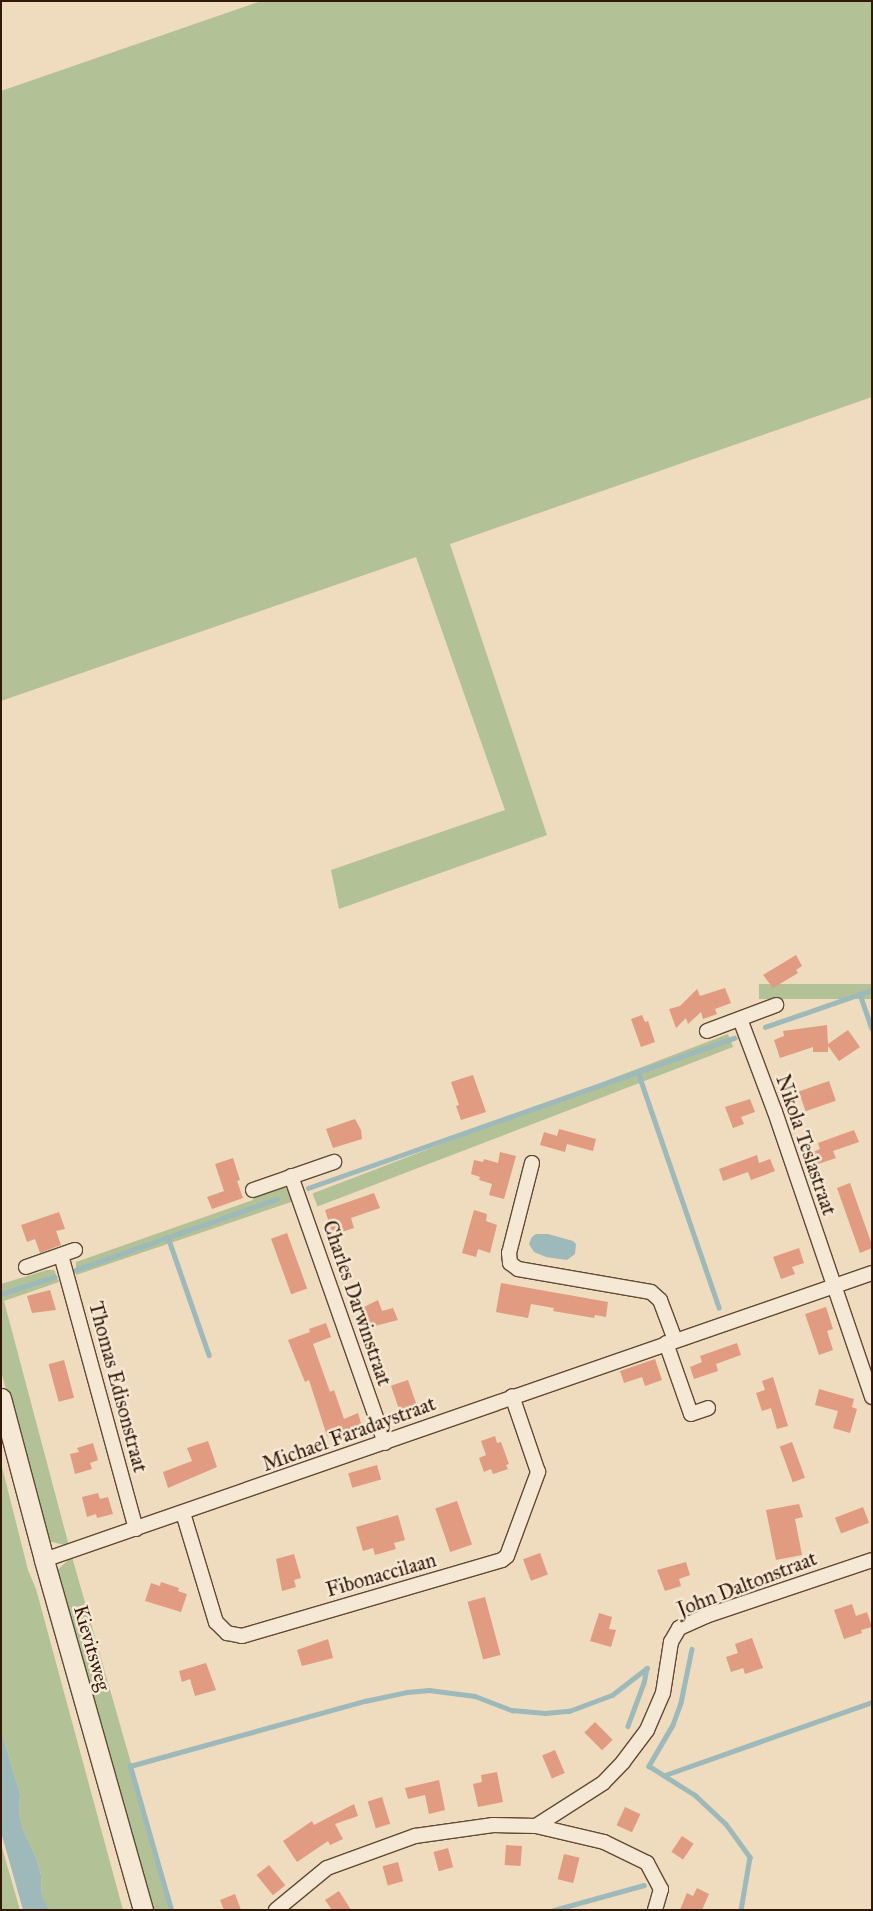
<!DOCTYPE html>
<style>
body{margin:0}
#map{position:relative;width:873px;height:1911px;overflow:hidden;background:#efdbbd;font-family:"IM FELL Great Primer",serif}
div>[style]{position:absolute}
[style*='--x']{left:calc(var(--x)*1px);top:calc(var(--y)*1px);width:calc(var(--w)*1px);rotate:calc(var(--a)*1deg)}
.green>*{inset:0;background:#b2c196;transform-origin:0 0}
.water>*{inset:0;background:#9db9ba}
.stream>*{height:4.5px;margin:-2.25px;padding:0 2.25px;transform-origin:2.25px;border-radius:2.25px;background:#9db9ba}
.building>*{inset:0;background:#e09b81;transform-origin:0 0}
.roads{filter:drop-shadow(1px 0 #614934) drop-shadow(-1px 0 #614934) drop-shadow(0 1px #614934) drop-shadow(0 -1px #614934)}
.street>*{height:14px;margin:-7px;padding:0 7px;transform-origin:7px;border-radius:7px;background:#f5e8d4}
.secondary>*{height:19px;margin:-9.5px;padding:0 9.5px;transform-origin:9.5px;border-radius:9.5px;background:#f5e8d4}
span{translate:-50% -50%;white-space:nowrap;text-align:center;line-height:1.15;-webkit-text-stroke:5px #f5e8d4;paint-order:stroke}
.street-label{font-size:20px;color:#321807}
.frame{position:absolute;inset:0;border:2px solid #321807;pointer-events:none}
</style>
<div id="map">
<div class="green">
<i style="clip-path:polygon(261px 1px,872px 1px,872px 397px,450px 544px,547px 835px,339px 909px,331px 870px,505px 810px,416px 557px,1px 701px,1px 91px)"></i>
<i style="left:872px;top:984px;width:15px;height:113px;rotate:90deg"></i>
<i style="left:728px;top:1034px;width:14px;height:445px;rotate:69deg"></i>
<i style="clip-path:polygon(282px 1186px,290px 1191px,294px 1201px,76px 1275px,76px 1262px,253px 1200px,252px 1196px)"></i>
<i style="clip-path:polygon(47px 1270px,54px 1270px,59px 1282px,4px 1301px,69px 1546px,48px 1541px,1px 1371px,1px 1284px)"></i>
<i style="clip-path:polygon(1px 1463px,28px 1570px,36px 1589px,123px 1910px,49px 1910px,42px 1898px,41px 1875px,37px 1860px,23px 1829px,19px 1814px,20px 1794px,1px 1730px)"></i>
<i style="clip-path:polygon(72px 1557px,145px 1812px,174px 1910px,150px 1910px,56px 1571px)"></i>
<i style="clip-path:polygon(1px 1844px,20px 1910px,1px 1910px)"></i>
</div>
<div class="water">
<i style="clip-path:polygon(536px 1234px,548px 1234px,573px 1241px,576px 1244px,575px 1254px,567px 1260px,546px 1257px,534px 1252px,529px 1244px,532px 1237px)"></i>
<i style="clip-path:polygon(1px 1730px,20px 1794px,19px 1814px,23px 1829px,37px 1860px,41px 1875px,42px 1897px,49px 1910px,23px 1910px,1px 1832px)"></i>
</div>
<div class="stream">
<i style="--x:860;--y:994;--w:36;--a:71"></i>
<i style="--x:765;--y:1027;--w:113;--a:-19.1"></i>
<i style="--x:638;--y:1072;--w:249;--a:71"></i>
<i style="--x:308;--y:1188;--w:452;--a:-19.4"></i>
<i style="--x:168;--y:1237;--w:125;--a:70.8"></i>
<i style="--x:75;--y:1270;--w:214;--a:-19.4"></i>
<i style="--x:1;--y:1294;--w:56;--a:-17.8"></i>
<i style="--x:692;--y:1649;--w:55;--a:101.5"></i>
<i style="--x:681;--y:1703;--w:23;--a:110"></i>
<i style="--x:673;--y:1725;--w:48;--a:120.3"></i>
<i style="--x:649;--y:1766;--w:54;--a:32.2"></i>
<i style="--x:695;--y:1795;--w:42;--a:43.1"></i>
<i style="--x:726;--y:1824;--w:41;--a:54"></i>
<i style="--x:750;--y:1857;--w:54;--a:99.6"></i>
<i style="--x:665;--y:1775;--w:219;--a:-19.4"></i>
<i style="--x:171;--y:1910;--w:150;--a:-105.9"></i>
<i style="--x:130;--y:1766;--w:244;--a:-15.5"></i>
<i style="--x:365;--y:1701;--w:43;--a:-12.1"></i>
<i style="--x:407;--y:1692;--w:22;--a:-5"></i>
<i style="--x:429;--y:1690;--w:46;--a:7.4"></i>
<i style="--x:475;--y:1696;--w:40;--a:21"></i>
<i style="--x:512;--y:1710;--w:33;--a:5"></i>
<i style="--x:545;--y:1713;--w:24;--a:-5"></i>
<i style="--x:569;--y:1711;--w:46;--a:-20.4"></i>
<i style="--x:612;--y:1695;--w:44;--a:-37.6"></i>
<i style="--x:647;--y:1668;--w:15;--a:101"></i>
<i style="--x:644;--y:1683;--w:46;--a:110.4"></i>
<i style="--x:554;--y:1910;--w:93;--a:-15.5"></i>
</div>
<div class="building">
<i style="clip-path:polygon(796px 955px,802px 966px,796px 970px,798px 973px,773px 988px,763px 975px)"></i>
<i style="clip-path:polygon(725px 988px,731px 1003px,715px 1009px,717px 1014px,703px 1019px,701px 1012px,688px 1024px,686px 1018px,676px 1028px,669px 1009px,680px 1006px,697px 989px,700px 996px)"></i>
<i style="clip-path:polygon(642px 1015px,645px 1022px,648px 1021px,655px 1042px,641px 1047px,631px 1019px)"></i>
<i style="clip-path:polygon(827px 1025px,828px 1044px,848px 1030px,860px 1047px,839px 1061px,828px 1046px,828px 1052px,813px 1052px,813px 1047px,780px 1058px,774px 1040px,784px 1036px,783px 1031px)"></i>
<i style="clip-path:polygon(473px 1075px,486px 1112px,461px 1120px,456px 1106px,459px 1105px,451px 1082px)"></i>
<i style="left:829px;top:1081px;width:21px;height:32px;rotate:71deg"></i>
<i style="clip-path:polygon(750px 1099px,755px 1112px,741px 1117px,744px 1124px,733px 1128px,725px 1107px)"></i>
<i style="clip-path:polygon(355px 1119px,361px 1130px,362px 1139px,333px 1148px,326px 1129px)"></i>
<i style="clip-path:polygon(559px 1129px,596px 1139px,593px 1151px,567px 1144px,565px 1152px,540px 1145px,544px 1132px,557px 1136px)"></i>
<i style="clip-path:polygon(854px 1130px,859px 1142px,833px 1151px,836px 1158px,812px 1166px,808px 1154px,820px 1149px,818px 1143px)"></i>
<i style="clip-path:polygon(500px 1152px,516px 1156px,504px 1199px,489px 1195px,492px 1184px,479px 1180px,480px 1177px,471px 1174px,474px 1160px,483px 1162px,484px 1159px,498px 1163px)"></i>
<i style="clip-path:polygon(757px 1155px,759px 1163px,770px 1159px,775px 1171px,751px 1180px,748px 1172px,723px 1181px,719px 1169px)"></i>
<i style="clip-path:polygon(233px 1158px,240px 1180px,237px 1181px,243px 1198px,212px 1209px,207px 1197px,224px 1191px,215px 1164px)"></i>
<i style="clip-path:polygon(850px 1183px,872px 1245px,872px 1248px,860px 1253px,837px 1188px)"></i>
<i style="clip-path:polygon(374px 1193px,380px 1208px,351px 1218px,354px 1228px,333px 1235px,325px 1210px)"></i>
<i style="clip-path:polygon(474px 1210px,487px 1214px,486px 1221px,497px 1225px,490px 1253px,478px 1249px,476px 1257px,462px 1253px)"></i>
<i style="clip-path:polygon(59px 1212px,65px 1229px,56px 1231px,61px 1245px,40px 1253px,35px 1239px,27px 1242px,21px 1225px)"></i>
<i style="left:287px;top:1233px;width:59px;height:17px;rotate:70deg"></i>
<i style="clip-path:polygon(799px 1248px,804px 1263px,792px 1267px,795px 1274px,781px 1279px,773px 1257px)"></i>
<i style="clip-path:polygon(501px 1283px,608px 1302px,606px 1317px,595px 1315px,594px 1318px,553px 1311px,554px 1308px,531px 1304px,528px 1318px,496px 1312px)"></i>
<i style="clip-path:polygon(50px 1290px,56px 1310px,32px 1313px,27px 1296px)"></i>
<i style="clip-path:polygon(378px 1300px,382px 1311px,393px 1308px,398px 1320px,367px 1328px,360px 1309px)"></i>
<i style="clip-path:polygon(826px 1307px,833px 1329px,827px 1331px,833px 1350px,819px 1355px,805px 1314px)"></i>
<i style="clip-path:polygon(326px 1323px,331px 1337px,313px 1344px,330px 1392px,334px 1390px,344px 1419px,358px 1413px,363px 1430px,348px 1435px,347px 1429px,327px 1436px,309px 1380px,305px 1382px,288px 1340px,310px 1332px,309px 1329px)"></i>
<i style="clip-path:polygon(737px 1343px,741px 1355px,716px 1364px,718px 1371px,694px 1379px,690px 1367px,702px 1362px,700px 1356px)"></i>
<i style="clip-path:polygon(655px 1359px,662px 1380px,645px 1386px,642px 1377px,624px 1383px,620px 1371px)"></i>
<i style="left:64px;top:1360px;width:39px;height:16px;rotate:75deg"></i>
<i style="clip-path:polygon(773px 1377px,788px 1426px,777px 1429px,771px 1408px,762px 1411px,756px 1393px,765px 1390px,762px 1381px)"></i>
<i style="left:408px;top:1380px;width:31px;height:18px;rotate:71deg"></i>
<i style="clip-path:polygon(819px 1389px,854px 1399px,852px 1407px,857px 1409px,850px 1433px,833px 1428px,838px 1411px,815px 1405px)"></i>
<i style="clip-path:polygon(495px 1436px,497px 1443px,501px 1442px,509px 1464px,506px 1465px,508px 1469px,493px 1474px,491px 1469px,484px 1472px,479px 1458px,486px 1455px,481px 1441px)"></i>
<i style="clip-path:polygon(208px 1441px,217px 1467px,168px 1488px,163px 1472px,192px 1461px,187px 1448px)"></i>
<i style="left:792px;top:1442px;width:38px;height:13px;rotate:70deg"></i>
<i style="clip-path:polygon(93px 1443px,98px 1460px,90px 1463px,92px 1469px,75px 1474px,70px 1454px,79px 1452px,77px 1448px)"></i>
<i style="left:377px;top:1465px;width:15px;height:30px;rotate:74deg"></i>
<i style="clip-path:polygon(98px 1493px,100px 1499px,108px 1497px,113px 1514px,97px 1518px,96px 1514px,87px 1517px,82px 1497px)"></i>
<i style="left:457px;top:1501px;width:46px;height:23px;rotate:71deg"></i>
<i style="clip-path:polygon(799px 1504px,803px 1517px,795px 1519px,802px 1555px,776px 1560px,766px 1510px)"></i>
<i style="left:863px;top:1507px;width:17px;height:30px;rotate:69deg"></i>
<i style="clip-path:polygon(398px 1515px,405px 1540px,394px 1543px,396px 1549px,375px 1555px,373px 1548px,363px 1551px,356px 1527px)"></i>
<i style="left:540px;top:1553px;width:23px;height:18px;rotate:70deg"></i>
<i style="clip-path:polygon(294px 1554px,301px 1578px,294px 1580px,296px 1587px,282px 1591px,276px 1559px)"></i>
<i style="clip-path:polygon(686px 1562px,690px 1575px,679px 1579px,681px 1586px,665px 1591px,657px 1570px)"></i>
<i style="clip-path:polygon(161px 1582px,179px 1588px,178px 1591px,187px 1594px,181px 1612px,145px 1601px,151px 1583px,160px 1586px)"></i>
<i style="left:485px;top:1597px;width:60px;height:18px;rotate:75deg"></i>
<i style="clip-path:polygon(852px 1604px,856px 1616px,867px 1612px,872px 1627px,861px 1630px,862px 1633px,844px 1639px,834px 1610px)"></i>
<i style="clip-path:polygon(599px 1613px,612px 1617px,609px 1629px,616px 1630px,611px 1647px,590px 1641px)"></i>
<i style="clip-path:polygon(752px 1638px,763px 1668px,745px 1674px,743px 1668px,731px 1672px,726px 1657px,738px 1653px,735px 1644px)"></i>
<i style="clip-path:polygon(328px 1639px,333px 1658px,302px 1666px,297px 1650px)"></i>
<i style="clip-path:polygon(206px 1663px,216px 1690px,195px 1696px,190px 1679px,182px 1682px,179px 1671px)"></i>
<i style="left:595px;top:1722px;width:25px;height:15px;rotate:45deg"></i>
<i style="left:555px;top:1750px;width:25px;height:14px;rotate:67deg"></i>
<i style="clip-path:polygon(497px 1772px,503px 1802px,478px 1807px,473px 1784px,482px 1782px,481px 1775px)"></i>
<i style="clip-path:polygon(439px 1780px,445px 1810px,429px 1814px,425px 1795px,408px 1799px,405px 1788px)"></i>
<i style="left:382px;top:1797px;width:28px;height:15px;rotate:73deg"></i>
<i style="clip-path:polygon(354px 1804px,358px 1816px,335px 1824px,343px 1839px,330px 1845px,328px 1841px,297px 1862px,283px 1841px,312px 1821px,314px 1825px)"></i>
<i style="left:625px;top:1807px;width:17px;height:20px;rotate:25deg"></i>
<i style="left:682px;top:1836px;width:14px;height:19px;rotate:34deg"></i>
<i style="left:506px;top:1845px;width:16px;height:20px;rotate:4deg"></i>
<i style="left:448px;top:1848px;width:20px;height:15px;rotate:75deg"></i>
<i style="left:564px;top:1854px;width:16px;height:26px;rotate:14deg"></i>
<i style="left:398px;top:1862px;width:20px;height:16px;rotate:75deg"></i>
<i style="left:269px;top:1865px;width:26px;height:16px;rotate:51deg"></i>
<i style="clip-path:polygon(697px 1888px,709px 1894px,702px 1910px,680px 1910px,687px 1893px,693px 1896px)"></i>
<i style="clip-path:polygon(339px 1891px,351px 1910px,332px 1910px,325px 1900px)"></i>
<i style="clip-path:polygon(235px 1894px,241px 1910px,224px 1910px,220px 1900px)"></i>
</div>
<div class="roads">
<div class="street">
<i style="--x:740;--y:1019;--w:99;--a:69.4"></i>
<i style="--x:775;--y:1112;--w:301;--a:71.2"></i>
<i style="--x:707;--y:1031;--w:74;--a:-20.6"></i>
<i style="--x:532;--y:1163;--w:93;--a:104.3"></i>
<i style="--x:509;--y:1253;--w:10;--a:84"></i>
<i style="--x:510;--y:1263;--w:10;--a:37"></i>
<i style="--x:518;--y:1269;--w:135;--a:9.8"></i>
<i style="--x:651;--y:1292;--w:12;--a:42"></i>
<i style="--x:660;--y:1300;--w:43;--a:69.4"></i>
<i style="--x:291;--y:1176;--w:283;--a:70.6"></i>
<i style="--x:253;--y:1190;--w:86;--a:-19.1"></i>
<i style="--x:61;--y:1255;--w:284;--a:74.7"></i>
<i style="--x:26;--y:1267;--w:52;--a:-19.1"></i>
<i style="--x:666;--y:1343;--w:75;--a:70.6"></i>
<i style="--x:691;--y:1414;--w:18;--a:-19"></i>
<i style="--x:183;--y:1513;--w:114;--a:73.2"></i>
<i style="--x:216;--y:1622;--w:16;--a:45"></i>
<i style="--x:227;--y:1633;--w:15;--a:11"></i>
<i style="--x:242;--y:1636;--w:271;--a:-16.3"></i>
<i style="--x:502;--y:1560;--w:6;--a:-39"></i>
<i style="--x:507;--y:1556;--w:90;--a:-69.7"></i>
<i style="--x:538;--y:1472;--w:80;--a:-108.9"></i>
<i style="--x:44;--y:1560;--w:876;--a:-19.12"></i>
<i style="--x:536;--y:1826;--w:80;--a:-32.7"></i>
<i style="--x:603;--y:1783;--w:29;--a:-46"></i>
<i style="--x:623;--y:1762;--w:40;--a:-53"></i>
<i style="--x:647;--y:1730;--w:40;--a:-66.6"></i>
<i style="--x:663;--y:1693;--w:52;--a:-81.1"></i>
<i style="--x:671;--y:1642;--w:16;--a:-60"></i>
<i style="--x:679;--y:1628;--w:30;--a:-24"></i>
<i style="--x:706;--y:1616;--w:175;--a:-18.6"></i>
<i style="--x:276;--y:1910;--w:66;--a:-39.5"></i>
<i style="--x:327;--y:1868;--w:94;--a:-20"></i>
<i style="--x:415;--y:1836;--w:79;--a:-8"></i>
<i style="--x:493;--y:1825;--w:43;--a:1.3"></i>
<i style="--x:536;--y:1826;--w:70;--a:13.2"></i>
<i style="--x:604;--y:1842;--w:48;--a:26"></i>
<i style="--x:647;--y:1863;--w:30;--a:62"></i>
<i style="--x:661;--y:1889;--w:22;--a:106"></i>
</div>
<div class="secondary">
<i style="--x:1;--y:1398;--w:168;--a:75.1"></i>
<i style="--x:44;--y:1560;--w:364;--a:74.2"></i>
</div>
</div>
<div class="street-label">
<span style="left:806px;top:1145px;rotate:71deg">Nikola Teslastraat</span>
<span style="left:357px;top:1303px;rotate:71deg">Charles Darwinstraat</span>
<span style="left:118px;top:1387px;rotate:75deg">Thomas Edisonstraat</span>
<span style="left:349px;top:1434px;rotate:-20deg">Michael Faradaystraat</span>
<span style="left:381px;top:1575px;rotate:-16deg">Fibonaccilaan</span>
<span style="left:747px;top:1584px;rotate:-21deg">John Daltonstraat</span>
<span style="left:92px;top:1648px;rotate:74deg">Kievitsweg</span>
</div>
<div class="frame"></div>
</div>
